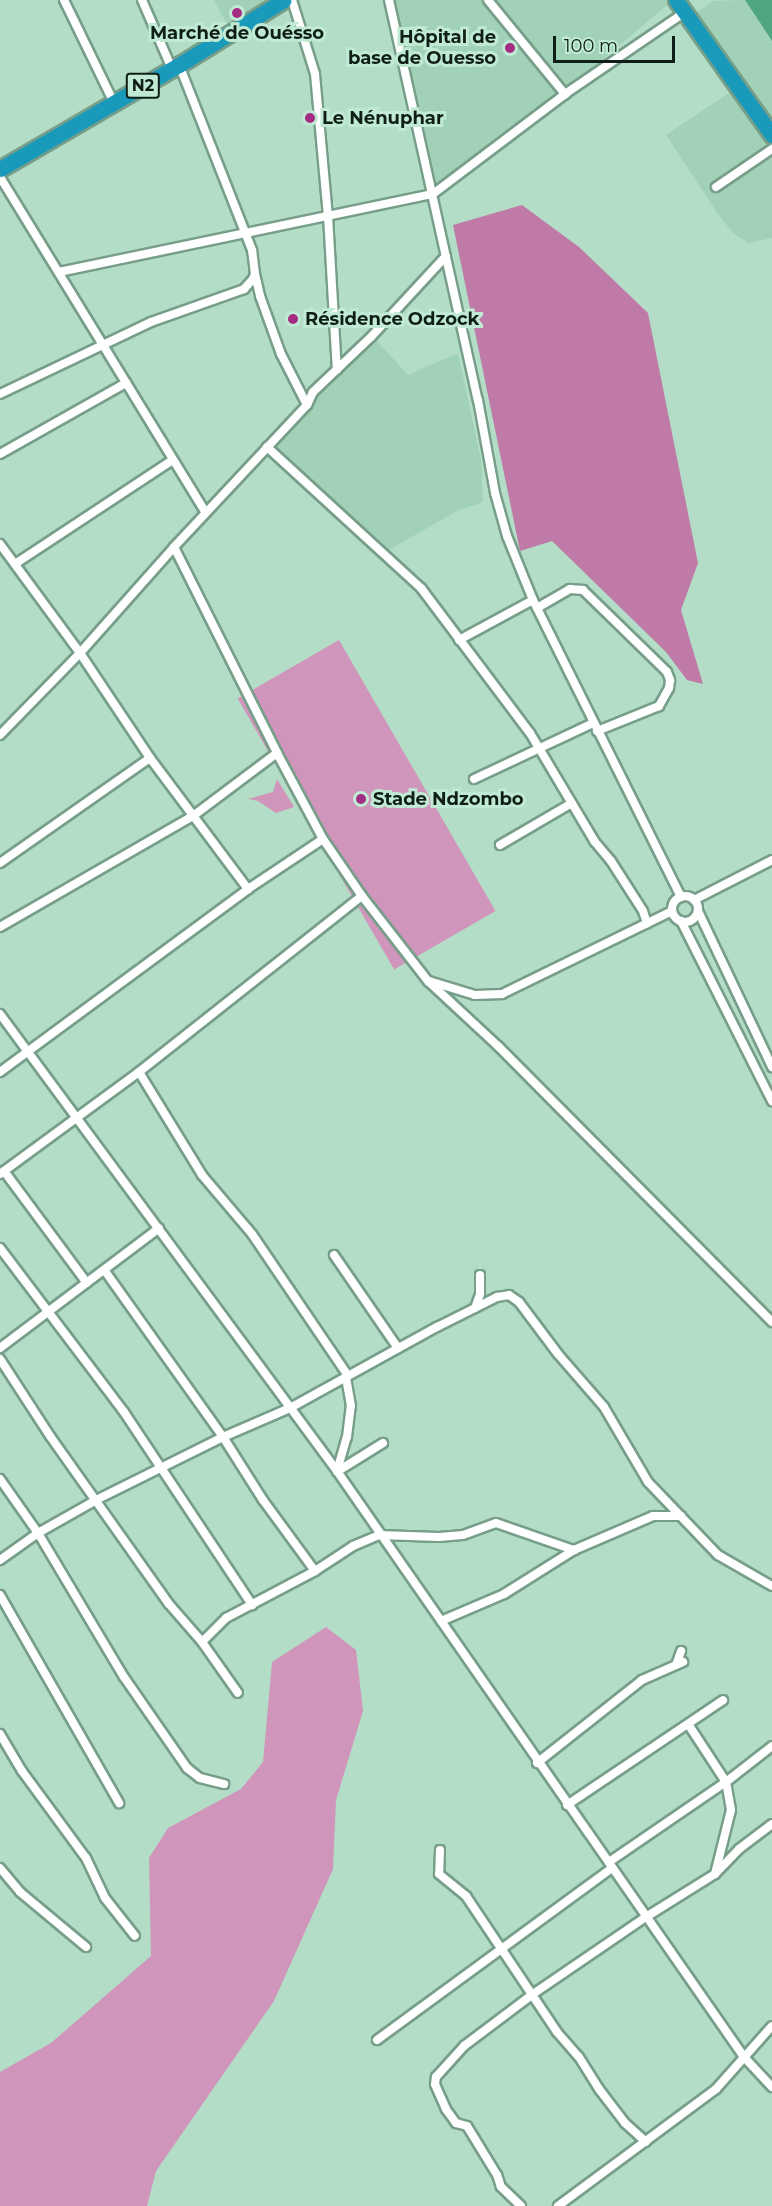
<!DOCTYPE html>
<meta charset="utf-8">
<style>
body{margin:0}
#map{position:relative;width:772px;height:2206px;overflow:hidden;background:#b3ddc6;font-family:Montserrat,sans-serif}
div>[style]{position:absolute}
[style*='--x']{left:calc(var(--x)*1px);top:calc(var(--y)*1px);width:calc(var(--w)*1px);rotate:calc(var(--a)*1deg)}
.built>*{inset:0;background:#a1d1b7}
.green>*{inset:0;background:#d095ba;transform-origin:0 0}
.forest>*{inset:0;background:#c07aa8}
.water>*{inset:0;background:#4fa57d}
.roads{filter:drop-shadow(2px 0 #779e89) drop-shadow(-2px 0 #779e89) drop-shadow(0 2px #779e89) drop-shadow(0 -2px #779e89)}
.street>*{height:8px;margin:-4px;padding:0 4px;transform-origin:4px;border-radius:4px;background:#fff}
.street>.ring{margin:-4px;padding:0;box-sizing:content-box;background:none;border:8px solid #fff;border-radius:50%}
.highway>*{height:15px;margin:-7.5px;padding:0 7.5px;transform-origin:7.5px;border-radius:7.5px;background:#1a9abb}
.dots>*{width:16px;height:16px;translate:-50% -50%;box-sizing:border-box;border:3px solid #c0ead3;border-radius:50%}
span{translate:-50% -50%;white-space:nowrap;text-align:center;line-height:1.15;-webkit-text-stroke:6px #c0ead3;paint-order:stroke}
.shield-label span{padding:2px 4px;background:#c0ead3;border:2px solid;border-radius:4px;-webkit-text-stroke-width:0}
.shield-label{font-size:16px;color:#0f1f17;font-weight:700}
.poi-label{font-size:18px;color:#0f1f17;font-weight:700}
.right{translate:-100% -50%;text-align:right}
.left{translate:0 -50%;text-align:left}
.scale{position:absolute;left:553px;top:36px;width:122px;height:27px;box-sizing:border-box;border:3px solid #0f1f17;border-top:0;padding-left:8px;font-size:18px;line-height:21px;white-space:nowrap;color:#0f1f17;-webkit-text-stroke:4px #c0ead3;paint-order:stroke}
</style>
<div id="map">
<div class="built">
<i style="clip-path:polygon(214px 0,275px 0,228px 26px)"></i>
<i style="clip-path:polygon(395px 0,670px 0,671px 2px,560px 95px,434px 189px)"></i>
<i style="clip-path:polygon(745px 0,772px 41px,772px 238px,748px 243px,733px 233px,718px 214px,666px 135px,729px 93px,681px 24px,713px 1px)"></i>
<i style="clip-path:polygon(377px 341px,408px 375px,458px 353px,481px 460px,483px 502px,457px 511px,387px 551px,308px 480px,276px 447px,324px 390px,367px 346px)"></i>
</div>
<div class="green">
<i style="left:339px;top:640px;width:313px;height:117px;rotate:60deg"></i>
<i style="clip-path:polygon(277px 779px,294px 807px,276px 813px,258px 801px,248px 799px,273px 792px)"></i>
<i style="clip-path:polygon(326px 1627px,356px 1650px,363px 1711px,336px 1800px,333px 1869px,274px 2001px,156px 2171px,147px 2206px,0 2206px,0 2072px,51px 2043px,151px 1956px,149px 1858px,168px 1828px,241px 1789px,263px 1762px,272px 1662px)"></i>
</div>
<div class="forest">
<i style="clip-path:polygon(522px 205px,579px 247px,648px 313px,698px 563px,681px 610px,703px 684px,687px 680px,666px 652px,552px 541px,520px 551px,453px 225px)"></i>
</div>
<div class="water">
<i style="clip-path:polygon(745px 0,772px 0,772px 41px)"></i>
</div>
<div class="roads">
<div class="street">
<i style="--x:64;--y:0;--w:114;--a:64.1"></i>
<i style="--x:142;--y:0;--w:75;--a:66.5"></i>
<i style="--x:292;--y:0;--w:77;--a:72.7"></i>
<i style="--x:315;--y:74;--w:143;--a:84.8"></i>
<i style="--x:328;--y:216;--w:154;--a:86.7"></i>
<i style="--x:389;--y:0;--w:410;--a:77.5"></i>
<i style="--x:478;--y:400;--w:95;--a:79.6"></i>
<i style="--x:495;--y:493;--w:45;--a:74.4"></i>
<i style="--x:507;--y:536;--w:69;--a:67.9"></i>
<i style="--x:533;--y:600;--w:332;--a:63.5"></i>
<i style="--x:488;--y:0;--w:122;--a:50.7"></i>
<i style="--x:0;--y:177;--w:394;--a:58.5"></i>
<i style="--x:716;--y:187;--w:68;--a:-34.2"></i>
<i style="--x:59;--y:272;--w:382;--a:-11.8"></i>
<i style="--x:433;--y:194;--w:166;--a:-37.1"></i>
<i style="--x:565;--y:94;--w:145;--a:-34.3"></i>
<i style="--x:255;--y:274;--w:23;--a:77"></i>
<i style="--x:260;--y:296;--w:62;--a:70.1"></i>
<i style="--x:281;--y:354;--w:57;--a:63"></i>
<i style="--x:0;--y:394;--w:167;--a:-25.5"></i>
<i style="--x:151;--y:322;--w:99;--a:-19.5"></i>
<i style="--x:244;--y:289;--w:13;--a:-48"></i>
<i style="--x:253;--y:279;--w:5;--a:-68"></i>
<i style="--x:255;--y:274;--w:24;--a:-97"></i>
<i style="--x:252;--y:250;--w:199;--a:-111.5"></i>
<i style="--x:267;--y:447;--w:209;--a:42.5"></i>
<i style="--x:421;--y:588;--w:181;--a:53.1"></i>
<i style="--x:530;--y:733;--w:127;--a:59.2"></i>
<i style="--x:595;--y:842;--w:25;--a:50"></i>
<i style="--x:611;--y:861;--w:59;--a:57.4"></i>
<i style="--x:643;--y:911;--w:13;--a:72"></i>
<i style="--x:0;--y:454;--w:145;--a:-29.4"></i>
<i style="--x:0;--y:544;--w:135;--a:53.7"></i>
<i style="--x:80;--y:653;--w:126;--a:56.3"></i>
<i style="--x:150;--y:758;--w:164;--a:53.2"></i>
<i style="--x:174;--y:547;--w:230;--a:63.4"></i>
<i style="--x:277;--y:753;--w:98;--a:61.9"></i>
<i style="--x:323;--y:839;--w:69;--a:55.6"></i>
<i style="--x:362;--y:896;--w:108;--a:52.2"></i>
<i style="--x:428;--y:981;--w:96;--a:42.9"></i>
<i style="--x:498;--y:1046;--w:389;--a:45.2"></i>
<i style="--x:15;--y:564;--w:189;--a:-33.4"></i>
<i style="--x:537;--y:608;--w:38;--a:-30"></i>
<i style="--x:570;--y:589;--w:13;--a:4"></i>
<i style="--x:583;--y:590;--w:117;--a:44.3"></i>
<i style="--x:667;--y:672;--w:9;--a:69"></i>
<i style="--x:670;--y:680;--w:8;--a:97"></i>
<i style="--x:669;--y:688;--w:21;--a:119"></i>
<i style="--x:659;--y:706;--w:67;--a:158"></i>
<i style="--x:459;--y:640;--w:84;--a:-28.4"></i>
<i style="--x:0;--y:735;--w:115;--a:-45.7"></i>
<i style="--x:80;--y:653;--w:142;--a:-48.4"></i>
<i style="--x:174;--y:547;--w:195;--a:-46.9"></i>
<i style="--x:307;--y:405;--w:14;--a:-65"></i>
<i style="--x:313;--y:392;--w:80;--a:-43.5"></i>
<i style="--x:371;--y:337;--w:110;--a:-47.2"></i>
<i style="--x:474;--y:779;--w:132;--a:-25.2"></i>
<i style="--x:500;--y:845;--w:83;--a:-30.3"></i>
<i style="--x:0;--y:863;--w:183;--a:-35"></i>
<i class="ring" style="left:672px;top:896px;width:18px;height:18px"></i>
<i style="--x:694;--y:900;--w:88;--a:-27.1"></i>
<i style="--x:698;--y:911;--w:173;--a:64.6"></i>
<i style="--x:681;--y:921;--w:202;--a:63.2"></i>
<i style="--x:0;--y:927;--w:223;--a:-29.9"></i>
<i style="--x:193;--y:816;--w:105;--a:-36.9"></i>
<i style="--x:429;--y:981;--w:48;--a:16.9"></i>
<i style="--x:475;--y:995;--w:27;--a:-2"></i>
<i style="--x:502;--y:994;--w:189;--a:-26"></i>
<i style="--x:0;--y:1014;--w:568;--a:53.59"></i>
<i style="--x:337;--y:1471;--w:713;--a:55.22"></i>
<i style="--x:744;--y:2057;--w:41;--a:47"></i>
<i style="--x:0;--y:1072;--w:308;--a:-36.4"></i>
<i style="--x:248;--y:889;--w:90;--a:-33.7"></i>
<i style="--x:139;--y:1072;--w:121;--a:58.5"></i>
<i style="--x:202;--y:1175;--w:77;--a:49.7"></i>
<i style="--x:252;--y:1234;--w:171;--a:55.9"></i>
<i style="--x:4;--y:1171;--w:139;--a:53.5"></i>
<i style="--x:0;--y:1174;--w:172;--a:-36.3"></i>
<i style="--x:139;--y:1072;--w:284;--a:-38.3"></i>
<i style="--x:0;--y:1248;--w:206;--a:52.9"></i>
<i style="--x:124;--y:1412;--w:232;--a:56.4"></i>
<i style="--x:334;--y:1255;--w:113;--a:55.5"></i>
<i style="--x:105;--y:1271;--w:204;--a:54.6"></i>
<i style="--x:223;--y:1437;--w:75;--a:57.6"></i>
<i style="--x:263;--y:1500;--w:88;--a:53.8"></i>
<i style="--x:475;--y:1308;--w:15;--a:-70"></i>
<i style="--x:480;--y:1294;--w:19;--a:-90"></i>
<i style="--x:0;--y:1348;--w:199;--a:-37"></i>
<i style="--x:0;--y:1359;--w:92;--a:57"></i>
<i style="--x:50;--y:1436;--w:206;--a:54.7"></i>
<i style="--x:169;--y:1604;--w:50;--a:49"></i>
<i style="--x:202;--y:1642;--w:62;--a:54.8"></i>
<i style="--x:337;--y:1471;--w:35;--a:-74"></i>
<i style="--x:347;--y:1437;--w:31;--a:-83"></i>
<i style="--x:351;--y:1406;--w:29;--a:-100"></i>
<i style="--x:338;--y:1471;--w:53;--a:-31.9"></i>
<i style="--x:0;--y:1479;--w:66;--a:54.9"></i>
<i style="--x:38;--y:1533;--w:168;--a:59.2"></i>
<i style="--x:124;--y:1677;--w:111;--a:55.3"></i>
<i style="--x:187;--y:1768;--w:16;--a:38"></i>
<i style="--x:200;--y:1778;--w:25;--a:14"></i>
<i style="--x:0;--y:1560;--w:47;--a:-35.4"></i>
<i style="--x:38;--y:1533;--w:67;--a:-29.6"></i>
<i style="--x:96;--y:1500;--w:142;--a:-26.4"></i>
<i style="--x:223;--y:1437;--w:73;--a:-23.4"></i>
<i style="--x:290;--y:1408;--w:168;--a:-28.9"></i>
<i style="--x:437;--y:1327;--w:67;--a:-26.6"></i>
<i style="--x:497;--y:1297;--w:12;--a:-9"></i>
<i style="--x:509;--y:1295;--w:12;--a:35"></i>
<i style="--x:519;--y:1302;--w:65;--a:53.1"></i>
<i style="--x:558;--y:1354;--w:70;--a:49"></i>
<i style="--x:604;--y:1407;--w:87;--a:59.6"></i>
<i style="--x:648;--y:1482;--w:101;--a:46.2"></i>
<i style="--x:718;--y:1555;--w:62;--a:29.9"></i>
<i style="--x:0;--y:1595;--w:240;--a:60.2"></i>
<i style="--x:441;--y:1621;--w:69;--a:-23.2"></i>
<i style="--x:504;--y:1594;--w:83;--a:-32.2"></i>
<i style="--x:574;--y:1550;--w:86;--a:-23.3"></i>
<i style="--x:653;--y:1516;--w:28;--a:0"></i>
<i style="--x:202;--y:1642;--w:34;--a:-45"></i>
<i style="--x:226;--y:1618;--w:101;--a:-27.8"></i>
<i style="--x:315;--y:1571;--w:45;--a:-33.3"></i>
<i style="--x:353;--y:1546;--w:28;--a:-23"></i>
<i style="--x:379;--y:1535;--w:60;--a:1.9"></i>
<i style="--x:439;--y:1537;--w:24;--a:-5"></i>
<i style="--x:463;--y:1535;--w:35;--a:-20"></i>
<i style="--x:496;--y:1523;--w:83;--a:19.1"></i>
<i style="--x:676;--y:1665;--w:15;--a:-70"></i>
<i style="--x:0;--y:1734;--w:43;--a:59.3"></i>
<i style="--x:22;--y:1771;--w:108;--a:53.7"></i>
<i style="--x:86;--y:1858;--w:44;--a:64.6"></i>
<i style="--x:105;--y:1898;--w:48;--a:51.7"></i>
<i style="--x:537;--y:1763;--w:134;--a:-38.3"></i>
<i style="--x:642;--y:1680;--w:45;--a:-23.7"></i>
<i style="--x:567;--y:1805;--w:188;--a:-33.9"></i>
<i style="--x:440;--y:1850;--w:24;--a:92"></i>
<i style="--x:439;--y:1874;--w:35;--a:39"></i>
<i style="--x:466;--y:1896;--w:164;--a:56.2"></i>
<i style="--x:557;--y:2032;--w:33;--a:49"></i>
<i style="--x:579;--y:2057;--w:38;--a:58"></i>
<i style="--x:599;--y:2089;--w:43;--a:52.6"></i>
<i style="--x:625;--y:2123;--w:28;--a:42"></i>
<i style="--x:609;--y:1862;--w:142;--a:-34.4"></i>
<i style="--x:726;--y:1782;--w:58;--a:-38"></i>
<i style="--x:0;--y:1868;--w:31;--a:50"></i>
<i style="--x:20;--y:1892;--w:86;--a:39.8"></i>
<i style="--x:716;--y:1873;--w:33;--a:-46"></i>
<i style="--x:739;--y:1849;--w:41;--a:-37.1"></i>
<i style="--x:377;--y:2040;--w:291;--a:-36.2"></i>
<i style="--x:521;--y:2206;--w:28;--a:-136"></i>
<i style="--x:501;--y:2187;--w:13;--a:-108"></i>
<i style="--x:497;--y:2175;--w:57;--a:-121.5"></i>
<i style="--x:467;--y:2126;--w:11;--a:-165"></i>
<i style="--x:456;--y:2123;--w:17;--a:-126"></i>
<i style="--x:446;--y:2109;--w:27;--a:-114"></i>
<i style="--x:435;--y:2084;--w:7;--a:-82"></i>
<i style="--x:436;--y:2077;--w:42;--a:-47.9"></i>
<i style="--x:464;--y:2046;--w:86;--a:-37"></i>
<i style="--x:533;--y:1994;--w:137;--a:-34.3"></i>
<i style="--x:646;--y:1917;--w:81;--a:-31.9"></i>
<i style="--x:715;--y:1874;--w:66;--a:-76"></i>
<i style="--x:731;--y:1810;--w:28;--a:-100"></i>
<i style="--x:726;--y:1782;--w:69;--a:-123.2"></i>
<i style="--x:558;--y:2206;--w:197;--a:-36.5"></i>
<i style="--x:716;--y:2089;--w:84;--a:-48.4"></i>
</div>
<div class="highway">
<i style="--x:676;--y:0;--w:166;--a:54.6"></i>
<i style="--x:0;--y:169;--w:207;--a:-30.2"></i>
<i style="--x:179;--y:65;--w:123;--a:-31.8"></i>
</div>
</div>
<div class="dots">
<i style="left:237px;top:13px;background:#a42c83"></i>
<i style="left:510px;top:48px;background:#a42c83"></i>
<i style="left:310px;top:118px;background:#a42c83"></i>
<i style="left:293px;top:319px;background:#a42c83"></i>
<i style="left:361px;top:799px;background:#a42c83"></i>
</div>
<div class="shield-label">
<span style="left:143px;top:86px">N2</span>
</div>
<div class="poi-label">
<span style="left:237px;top:33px">Marché de Ouésso</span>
<span class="right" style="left:496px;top:48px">Hôpital de<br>base de Ouesso</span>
<span class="left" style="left:322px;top:118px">Le Nénuphar</span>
<span class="left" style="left:305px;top:319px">Résidence Odzock</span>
<span class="left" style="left:373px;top:799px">Stade Ndzombo</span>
</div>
<div class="scale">100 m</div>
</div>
